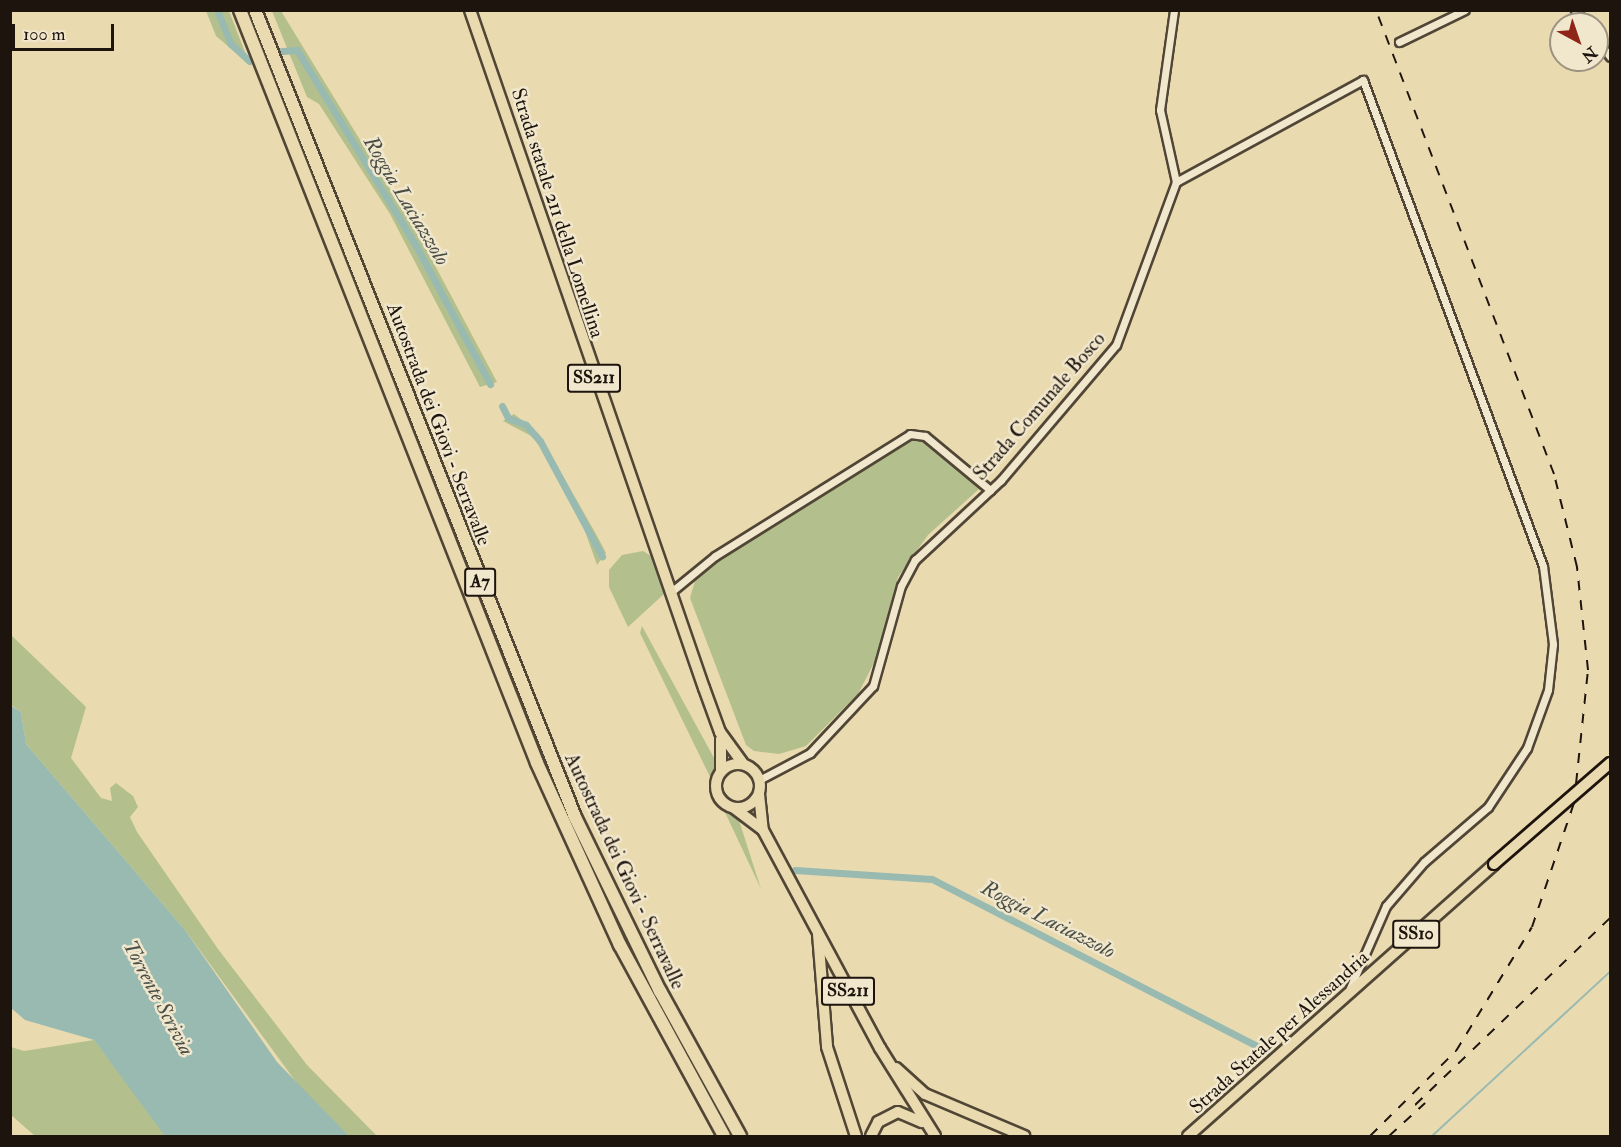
<!DOCTYPE html>
<style>
body{margin:0}
#map{position:relative;width:1621px;height:1147px;overflow:hidden;background:#e9dab0;font-family:"IM FELL Double Pica",serif}
div>[style]{position:absolute}
[style*='--x']{left:calc(var(--x)*1px);top:calc(var(--y)*1px);width:calc(var(--w)*1px);rotate:calc(var(--a)*1deg)}
.green>*{inset:0;background:#b3c08d}
.water>*{inset:0;background:#98bab1}
.stream>*{height:2px;margin:-1px;padding:0 1px;transform-origin:1px;border-radius:1px;background:#98bab1}
.canal>*{height:7px;margin:-3.5px;padding:0 3.5px;transform-origin:3.5px;border-radius:3.5px;background:#98bab1}
.roads{filter:drop-shadow(2px 0 #514636) drop-shadow(-2px 0 #514636) drop-shadow(0 2px #514636) drop-shadow(0 -2px #514636)}
.minor>*{height:7px;margin:-3.5px;padding:0 3.5px;transform-origin:3.5px;border-radius:3.5px;background:#f1e7cc}
.primary>*{height:10px;margin:-5px;padding:0 5px;transform-origin:5px;border-radius:5px;background:#e9dab0}
.primary>.ring{margin:-5px;padding:0;box-sizing:content-box;background:none;border:10px solid #e9dab0;border-radius:50%}
.motorway>*{height:12px;margin:-6px;padding:0 6px;transform-origin:6px;border-radius:6px;background:#e9dab0}
.rail>*{height:2px;margin-top:-1px;transform-origin:0;background:repeating-linear-gradient(90deg,#1e140e 0 10px,transparent 0 20px)}
.bridges{filter:drop-shadow(2px 0 #1e140e) drop-shadow(-2px 0 #1e140e) drop-shadow(0 2px #1e140e) drop-shadow(0 -2px #1e140e)}
.primary-bridge>*{height:10px;margin:-5px;padding:0 5px;transform-origin:5px;border-radius:5px;background:#e9dab0}
span{translate:-50% -50%;white-space:nowrap;text-align:center;line-height:1.15;-webkit-text-stroke:5px #f1e7cc;paint-order:stroke}
.shield-label span{padding:2px 4px;background:#f1e7cc;border:2px solid;border-radius:4px;-webkit-text-stroke-width:0}
.shield-label{font-size:18px;color:#1e140e;font-weight:700}
.street-label{font-size:20px;color:#1e140e}
.water-label{font-size:21px;color:#494e47;font-style:italic}
.frame{position:absolute;inset:0;border:12px solid #1e140e;pointer-events:none}
.north{position:absolute;left:1549px;top:12px;width:60px;height:60px;box-sizing:border-box;background:#f1e7cc;border:2px solid #9d9380;border-radius:50%;rotate:140deg;font-size:16px;font-weight:700;line-height:24px;text-align:center;color:#1e140e}
.north::after{content:'';display:block;margin:auto;width:21px;height:27px;background:#8f2418;clip-path:polygon(50% 0,100% 100%,50% 72%,0 100%)}
.scale{position:absolute;left:12px;top:24px;width:102px;height:27px;box-sizing:border-box;border:3px solid #1e140e;border-top:0;padding-left:8px;font-size:18px;line-height:21px;white-space:nowrap;color:#1e140e;-webkit-text-stroke:4px #f1e7cc;paint-order:stroke}
</style>
<div id="map">
<div class="green">
<i style="clip-path:polygon(206px 11px,229px 11px,250px 65px,216px 36px)"></i>
<i style="clip-path:polygon(272px 11px,281px 11px,422px 241px,497px 382px,480px 387px,390px 214px,319px 104px,307px 97px)"></i>
<i style="clip-path:polygon(514px 414px,539px 434px,596px 534px,606px 553px,597px 565px,581px 520px,535px 438px,503px 421px)"></i>
<i style="clip-path:polygon(921px 439px,975px 479px,979px 489px,928px 535px,898px 577px,879px 653px,858px 694px,806px 746px,779px 754px,754px 751px,746px 745px,690px 598px,695px 581px,714px 561px,904px 443px)"></i>
<i style="clip-path:polygon(643px 551px,651px 556px,664px 594px,628px 627px,609px 587px,609px 570px,622px 555px)"></i>
<i style="clip-path:polygon(642px 626px,720px 769px,713px 783px,640px 633px)"></i>
<i style="clip-path:polygon(10px 634px,86px 707px,71px 758px,101px 798px,112px 801px,110px 788px,116px 783px,133px 796px,138px 807px,130px 817px,137px 832px,218px 949px,307px 1065px,377px 1136px,349px 1136px,307px 1097px,185px 930px,26px 744px,21px 712px,11px 705px)"></i>
<i style="clip-path:polygon(723px 808px,736px 811px,761px 889px)"></i>
<i style="clip-path:polygon(94px 1040px,147px 1109px,165px 1136px,35px 1136px,11px 1115px,11px 1047px,24px 1051px)"></i>
</div>
<div class="water">
<i style="clip-path:polygon(10px 705px,21px 712px,26px 744px,185px 930px,277px 1062px,349px 1136px,165px 1136px,94px 1040px,25px 1020px,11px 1008px)"></i>
</div>
<div class="stream">
<i style="--x:1432;--y:1136;--w:242;--a:-42.7"></i>
</div>
<div class="canal">
<i style="--x:217;--y:10;--w:37;--a:68"></i>
<i style="--x:231;--y:44;--w:25;--a:43"></i>
<i style="--x:282;--y:51;--w:15;--a:-4"></i>
<i style="--x:297;--y:50;--w:227;--a:58.7"></i>
<i style="--x:415;--y:244;--w:159;--a:61.8"></i>
<i style="--x:502;--y:406;--w:13;--a:63"></i>
<i style="--x:508;--y:418;--w:19;--a:21"></i>
<i style="--x:526;--y:425;--w:21;--a:49"></i>
<i style="--x:540;--y:441;--w:131;--a:61.7"></i>
<i style="--x:795;--y:870;--w:137;--a:3.8"></i>
<i style="--x:932;--y:879;--w:381;--a:27.2"></i>
</div>
<div class="roads">
<div class="minor">
<i style="--x:1575;--y:10;--w:18;--a:52"></i>
<i style="--x:1597;--y:39;--w:22;--a:54"></i>
<i style="--x:1399;--y:42;--w:73;--a:-25.9"></i>
<i style="--x:1176;--y:182;--w:213;--a:-28.6"></i>
<i style="--x:1363;--y:80;--w:518;--a:69.68"></i>
<i style="--x:1543;--y:566;--w:79;--a:82.7"></i>
<i style="--x:1553;--y:644;--w:46;--a:96.2"></i>
<i style="--x:1548;--y:690;--w:62;--a:109.9"></i>
<i style="--x:1527;--y:748;--w:71;--a:123.5"></i>
<i style="--x:1488;--y:807;--w:84;--a:139.3"></i>
<i style="--x:1424;--y:862;--w:58;--a:130.8"></i>
<i style="--x:1386;--y:906;--w:90;--a:113.7"></i>
<i style="--x:671;--y:592;--w:57;--a:-39.3"></i>
<i style="--x:715;--y:556;--w:230;--a:-32"></i>
<i style="--x:910;--y:434;--w:15;--a:8"></i>
<i style="--x:925;--y:436;--w:85;--a:39.7"></i>
<i style="--x:759;--y:780;--w:58;--a:-27.9"></i>
<i style="--x:810;--y:753;--w:92;--a:-46.8"></i>
<i style="--x:873;--y:686;--w:104;--a:-74.4"></i>
<i style="--x:901;--y:586;--w:30;--a:-62"></i>
<i style="--x:915;--y:560;--w:117;--a:-42.9"></i>
<i style="--x:1001;--y:480;--w:177;--a:-49.6"></i>
<i style="--x:1116;--y:345;--w:174;--a:-69.8"></i>
<i style="--x:1176;--y:182;--w:74;--a:-102.5"></i>
<i style="--x:1160;--y:110;--w:101;--a:-82"></i>
</div>
<div class="primary">
<i style="--x:470;--y:10;--w:717;--a:70.96"></i>
<i style="--x:704;--y:688;--w:47;--a:70"></i>
<i style="--x:720;--y:732;--w:39;--a:54"></i>
<i style="--x:721;--y:739;--w:32;--a:90"></i>
<i class="ring" style="left:716px;top:764px;width:34px;height:34px"></i>
<i style="--x:759;--y:794;--w:36;--a:84"></i>
<i style="--x:763;--y:830;--w:247;--a:61.8"></i>
<i style="--x:880;--y:1048;--w:104;--a:58"></i>
<i style="--x:734;--y:808;--w:34;--a:37"></i>
<i style="--x:818;--y:934;--w:113;--a:85.4"></i>
<i style="--x:827;--y:1047;--w:94;--a:72"></i>
<i style="--x:896;--y:1068;--w:39;--a:42"></i>
<i style="--x:925;--y:1094;--w:108;--a:23"></i>
<i style="--x:871;--y:1136;--w:16;--a:-63"></i>
<i style="--x:878;--y:1122;--w:22;--a:-27"></i>
<i style="--x:898;--y:1112;--w:26;--a:23"></i>
<i style="--x:1188;--y:1136;--w:409;--a:-41.6"></i>
</div>
<div class="motorway">
<i style="--x:240;--y:10;--w:809;--a:68.47"></i>
<i style="--x:537;--y:763;--w:200;--a:65.5"></i>
<i style="--x:620;--y:945;--w:217;--a:61.4"></i>
<i style="--x:255;--y:10;--w:868;--a:68.37"></i>
<i style="--x:575;--y:817;--w:194;--a:64"></i>
<i style="--x:660;--y:991;--w:166;--a:61.1"></i>
</div>
</div>
<div class="rail">
<i style="--x:1415;--y:1105;--w:270;--a:-43.8"></i>
<i style="--x:1370;--y:1136;--w:121;--a:-44.7"></i>
<i style="--x:1456;--y:1051;--w:145;--a:-58.5"></i>
<i style="--x:1532;--y:927;--w:131;--a:-71.3"></i>
<i style="--x:1574;--y:803;--w:134;--a:-84"></i>
<i style="--x:1588;--y:670;--w:104;--a:-96.1"></i>
<i style="--x:1577;--y:567;--w:96;--a:-103.9"></i>
<i style="--x:1554;--y:474;--w:497;--a:-111"></i>
<i style="--x:1389;--y:1136;--w:49;--a:-42.5"></i>
</div>
<div class="bridges">
<div class="primary-bridge">
<i style="--x:1494;--y:864;--w:154;--a:-41"></i>
</div>
</div>
<div class="shield-label">
<span style="left:594px;top:378px">SS211</span>
<span style="left:480px;top:582px">A7</span>
<span style="left:1416px;top:934px">SS10</span>
<span style="left:848px;top:991px">SS211</span>
</div>
<div class="street-label">
<span style="left:558px;top:213px;rotate:72deg">Strada statale 211 della Lomellina</span>
<span style="left:1039px;top:406px;rotate:-49deg">Strada Comunale Bosco</span>
<span style="left:439px;top:424px;rotate:69deg">Autostrada dei Giovi - Serravalle</span>
<span style="left:625px;top:871px;rotate:65deg">Autostrada dei Giovi - Serravalle</span>
<span style="left:1279px;top:1032px;rotate:-42deg">Strada Statale per Alessandria</span>
</div>
<div class="water-label">
<span style="left:406px;top:201px;rotate:59deg">Roggia Laciazzolo</span>
<span style="left:1048px;top:920px;rotate:27deg">Roggia Laciazzolo</span>
<span style="left:158px;top:998px;rotate:62deg">Torrente Scrivia</span>
</div>
<div class="frame"></div>
<div class="north">N</div>
<div class="scale">100 m</div>
</div>
